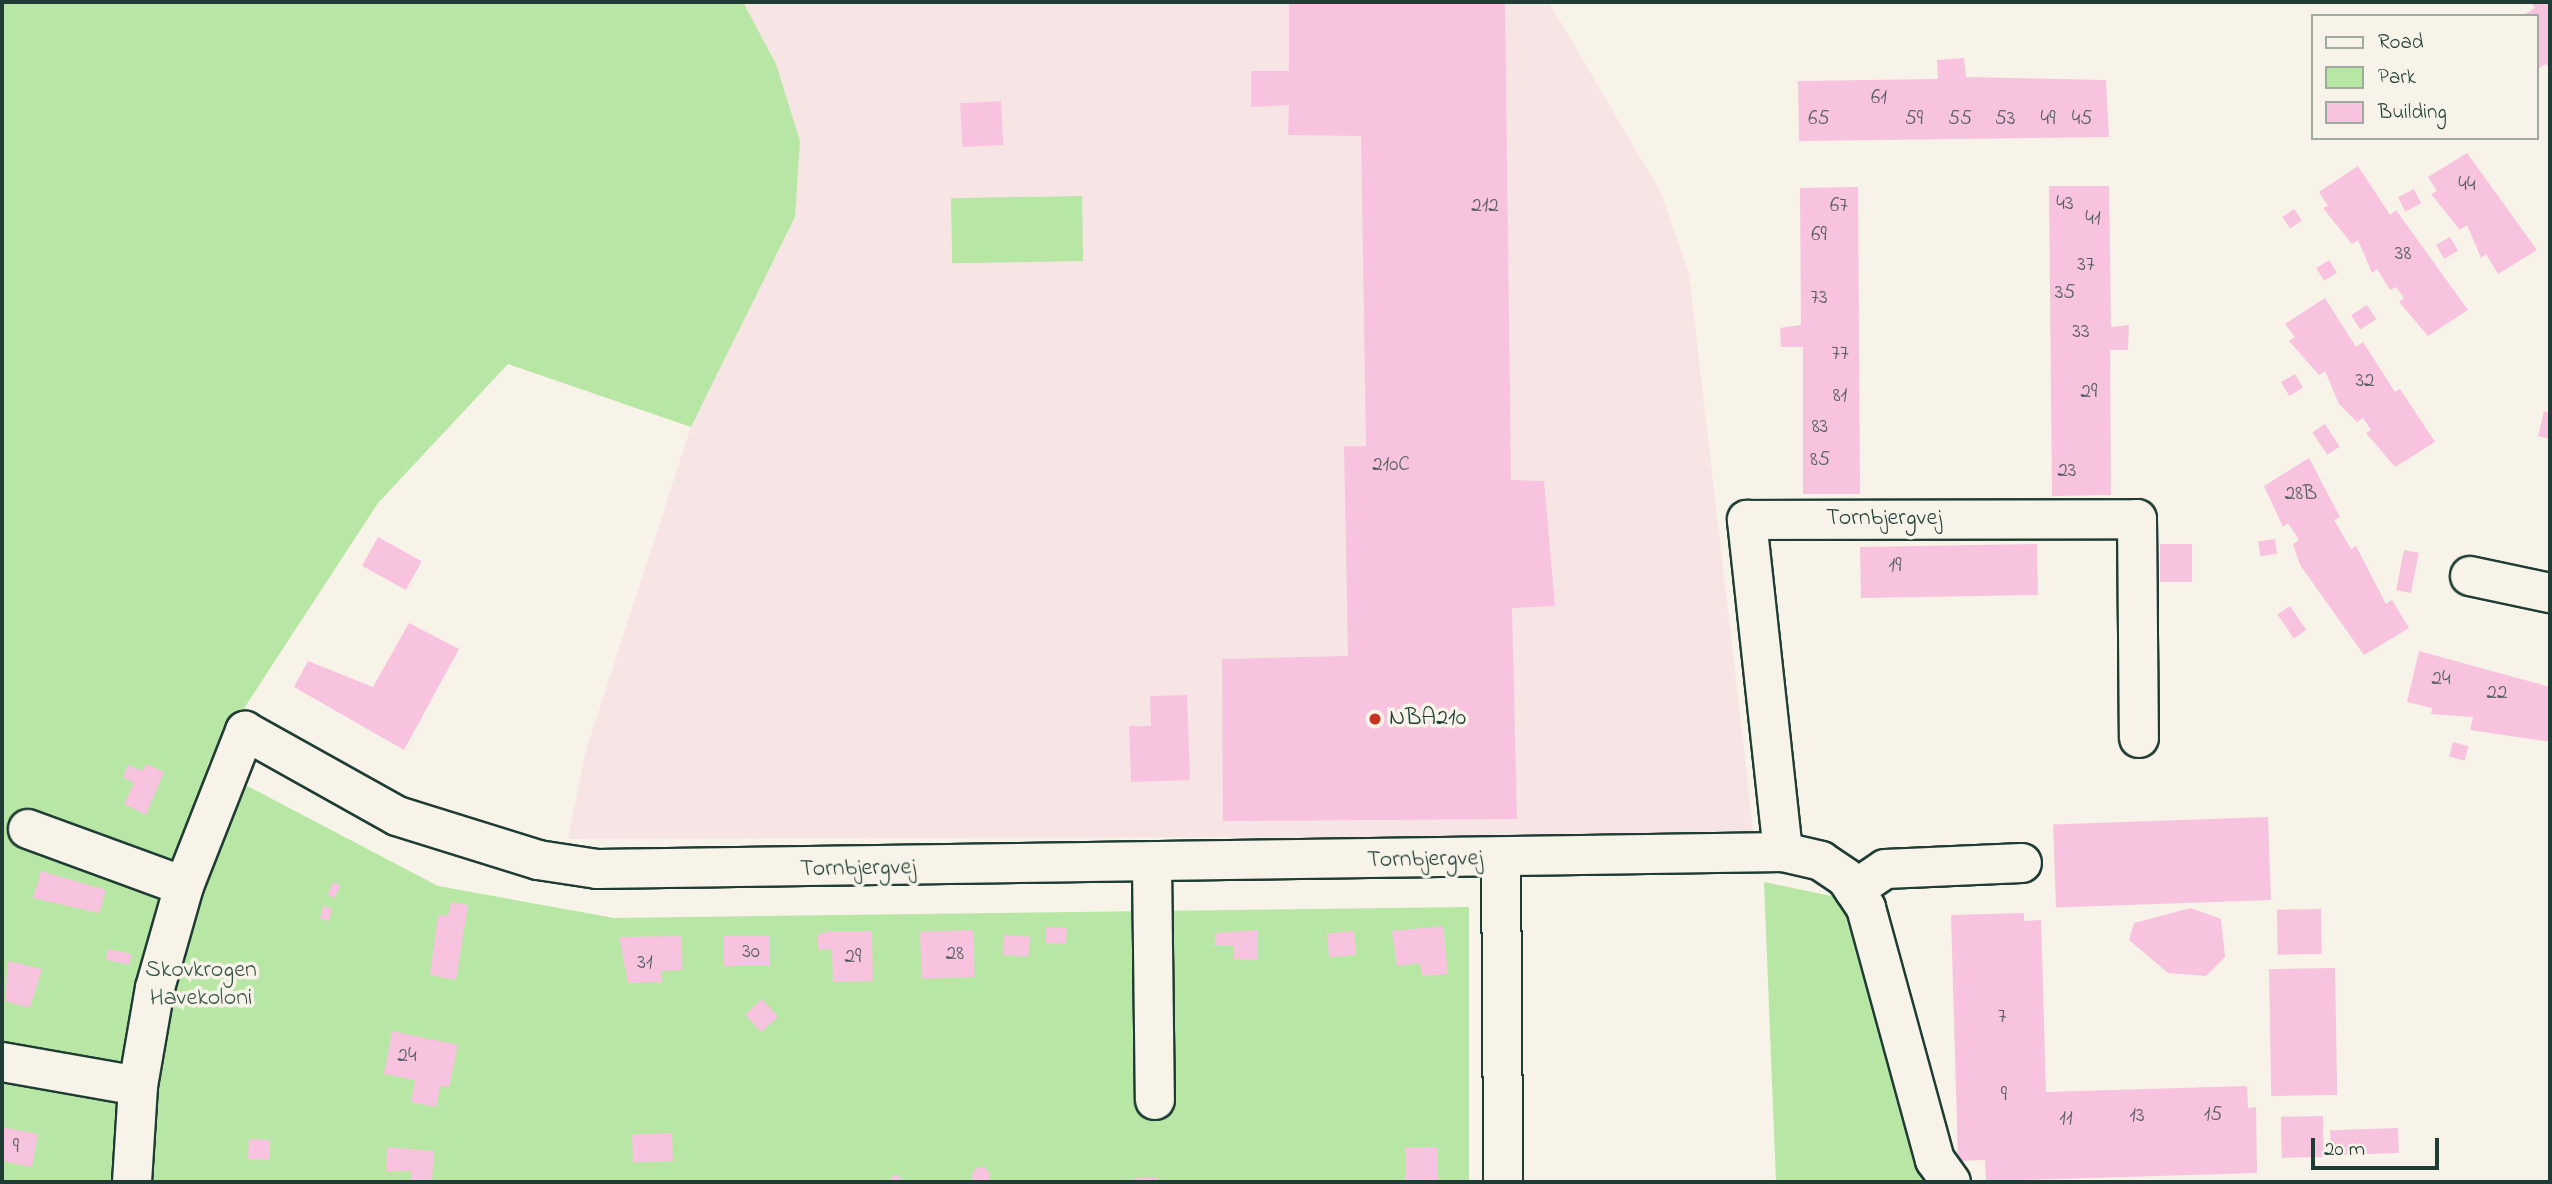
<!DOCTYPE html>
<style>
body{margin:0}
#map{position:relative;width:2552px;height:1184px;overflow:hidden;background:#f7f3e8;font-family:"Indie Flower",sans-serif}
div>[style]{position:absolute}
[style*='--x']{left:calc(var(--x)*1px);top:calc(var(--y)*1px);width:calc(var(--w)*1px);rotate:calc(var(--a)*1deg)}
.built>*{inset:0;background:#f7e5e5}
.green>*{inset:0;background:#b8e6a4;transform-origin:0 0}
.building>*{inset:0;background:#f7c3df;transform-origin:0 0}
.round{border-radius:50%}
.roads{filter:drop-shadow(2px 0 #1f3d34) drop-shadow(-2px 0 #1f3d34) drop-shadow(0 2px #1f3d34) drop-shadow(0 -2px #1f3d34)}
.minor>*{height:38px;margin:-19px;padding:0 19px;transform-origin:19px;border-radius:19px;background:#f7f3e8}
.dots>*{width:19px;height:19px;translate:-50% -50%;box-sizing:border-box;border:4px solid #f7f3e8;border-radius:50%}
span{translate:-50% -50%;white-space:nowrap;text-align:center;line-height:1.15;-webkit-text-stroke:7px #f7f3e8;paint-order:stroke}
.number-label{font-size:21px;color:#555e5f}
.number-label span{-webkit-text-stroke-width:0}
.street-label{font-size:24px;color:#1f3d34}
.poi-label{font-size:24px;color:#1f3d34}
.left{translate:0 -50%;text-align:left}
.park-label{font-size:24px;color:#365645}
.frame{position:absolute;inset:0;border:4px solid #1f3d34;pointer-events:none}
.legend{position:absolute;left:2311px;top:14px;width:228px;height:126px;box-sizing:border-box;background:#f7f3e8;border:2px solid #a1aaa0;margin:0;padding:9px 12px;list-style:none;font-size:21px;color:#1f3d34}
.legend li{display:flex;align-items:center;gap:14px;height:35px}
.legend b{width:35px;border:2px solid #a1aaa0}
.scale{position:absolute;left:2311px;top:1138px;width:128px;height:32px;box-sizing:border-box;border:4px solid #1f3d34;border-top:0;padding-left:9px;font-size:21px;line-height:24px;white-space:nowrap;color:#1f3d34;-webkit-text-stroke:5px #f7f3e8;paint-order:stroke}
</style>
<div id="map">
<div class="built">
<i style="clip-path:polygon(743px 2px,1549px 2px,1661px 193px,1689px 273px,1754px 836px,568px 839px,586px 750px,691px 427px,795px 217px,776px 64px)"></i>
</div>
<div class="green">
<i style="clip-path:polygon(2px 2px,743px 2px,776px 64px,800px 141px,795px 217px,691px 427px,508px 364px,378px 503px,207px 765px,438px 886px,614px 918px,1469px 907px,1469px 1182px,2px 1182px)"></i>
<i style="left:1082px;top:196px;width:65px;height:131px;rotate:89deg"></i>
<i style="clip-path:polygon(1764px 882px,1841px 898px,1927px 1182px,1776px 1182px)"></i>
</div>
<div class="building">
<i style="clip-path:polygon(1289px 2px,1505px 2px,1511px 480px,1544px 481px,1555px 606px,1512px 608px,1517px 819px,1223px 821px,1222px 659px,1348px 656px,1344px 446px,1366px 446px,1361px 136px,1288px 135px,1289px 105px,1251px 107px,1251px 71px,1289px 71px)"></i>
<i style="clip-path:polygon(2531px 2px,2550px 2px,2550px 71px,2546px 64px,2536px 70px,2536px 16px,2522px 16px,2535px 8px)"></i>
<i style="clip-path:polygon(1964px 58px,1966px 77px,2106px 80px,2109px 137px,1799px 141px,1798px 81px,1938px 79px,1937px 60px)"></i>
<i style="left:1001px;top:101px;width:44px;height:41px;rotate:87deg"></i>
<i style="clip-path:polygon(2467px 153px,2537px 250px,2498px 274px,2486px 254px,2481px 258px,2467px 225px,2460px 230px,2431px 194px,2437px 191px,2428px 177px)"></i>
<i style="clip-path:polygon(2358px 166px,2390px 215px,2396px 210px,2468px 310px,2428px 336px,2399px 302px,2404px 298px,2396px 287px,2390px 290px,2377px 269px,2372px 273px,2358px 240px,2352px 244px,2323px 208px,2328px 206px,2319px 192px)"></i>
<i style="clip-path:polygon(2049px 186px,2109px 186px,2111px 327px,2129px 325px,2128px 350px,2110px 350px,2111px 495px,2052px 496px)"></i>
<i style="clip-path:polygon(1858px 187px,1860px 494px,1803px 494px,1803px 347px,1781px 347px,1780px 328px,1801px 325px,1800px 188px)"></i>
<i style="left:2414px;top:189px;width:16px;height:18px;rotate:63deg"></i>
<i style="left:2294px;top:209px;width:14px;height:14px;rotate:56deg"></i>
<i style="left:2450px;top:237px;width:16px;height:16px;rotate:60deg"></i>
<i style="left:2329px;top:260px;width:15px;height:15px;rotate:58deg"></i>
<i style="clip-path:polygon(2325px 298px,2356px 347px,2363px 342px,2395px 392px,2400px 389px,2435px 442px,2395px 467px,2366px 433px,2371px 430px,2363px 418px,2357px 422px,2339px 404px,2325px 371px,2319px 375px,2289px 341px,2295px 337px,2285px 324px)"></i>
<i style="left:2367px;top:305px;width:17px;height:19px;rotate:57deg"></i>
<i style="left:2295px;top:374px;width:16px;height:16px;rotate:60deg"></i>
<i style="clip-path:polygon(2544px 411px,2550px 413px,2550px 439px,2538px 436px)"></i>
<i style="left:2325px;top:424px;width:27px;height:15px;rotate:57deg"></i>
<i style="clip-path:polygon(2309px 458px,2340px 517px,2334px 520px,2351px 549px,2356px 546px,2386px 604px,2392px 600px,2409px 628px,2364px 655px,2300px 565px,2293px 544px,2299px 540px,2288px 523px,2283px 527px,2264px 486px)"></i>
<i style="left:378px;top:537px;width:50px;height:33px;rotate:29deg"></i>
<i style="left:2275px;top:539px;width:15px;height:17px;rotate:82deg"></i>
<i style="left:2037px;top:544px;width:51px;height:177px;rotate:89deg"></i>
<i style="left:2160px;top:544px;width:32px;height:38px"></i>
<i style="left:2404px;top:550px;width:15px;height:41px;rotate:11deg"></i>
<i style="left:2290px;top:606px;width:29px;height:15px;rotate:56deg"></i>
<i style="clip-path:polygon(409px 623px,459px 649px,404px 750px,294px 687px,308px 661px,373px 687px)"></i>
<i style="clip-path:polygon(2419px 651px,2550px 687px,2550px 742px,2470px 730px,2473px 717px,2431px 714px,2432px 708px,2407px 702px)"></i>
<i style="clip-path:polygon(1187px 695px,1190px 780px,1131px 782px,1129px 726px,1151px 726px,1150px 696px)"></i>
<i style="left:2453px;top:742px;width:16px;height:15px;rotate:15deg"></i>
<i style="clip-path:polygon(146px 764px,164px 772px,146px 815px,124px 804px,134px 783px,123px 777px,128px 765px,142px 771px)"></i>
<i style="left:2268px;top:817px;width:83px;height:215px;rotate:88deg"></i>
<i style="clip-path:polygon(41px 871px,106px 890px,99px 913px,33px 898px)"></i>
<i style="left:333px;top:882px;width:8px;height:14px;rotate:23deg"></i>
<i style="clip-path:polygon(451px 902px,468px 905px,456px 980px,430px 975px,438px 915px,448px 916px)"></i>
<i style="left:323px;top:906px;width:9px;height:13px;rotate:13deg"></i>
<i style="clip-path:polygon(2191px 908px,2221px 919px,2225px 957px,2206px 976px,2168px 973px,2129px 940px,2134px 923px)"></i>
<i style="left:2321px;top:909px;width:45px;height:44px;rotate:89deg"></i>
<i style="clip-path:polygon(2024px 913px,2024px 921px,2041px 920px,2046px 1092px,2247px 1086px,2248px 1108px,2256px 1107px,2257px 1173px,1986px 1181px,1985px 1160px,1958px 1161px,1951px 915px)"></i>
<i style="clip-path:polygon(1443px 926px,1448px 974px,1422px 976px,1420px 963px,1397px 966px,1392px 931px)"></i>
<i style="left:1046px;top:927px;width:21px;height:16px;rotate:3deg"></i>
<i style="left:973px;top:930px;width:47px;height:53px;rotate:88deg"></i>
<i style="clip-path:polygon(1258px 930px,1258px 960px,1234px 959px,1234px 946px,1215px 946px,1215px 933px)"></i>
<i style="clip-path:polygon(831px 931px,872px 931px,873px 981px,833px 982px,832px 949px,818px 950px,818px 934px)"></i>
<i style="left:1354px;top:931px;width:24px;height:27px;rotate:85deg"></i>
<i style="left:1004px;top:935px;width:26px;height:20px;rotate:4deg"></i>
<i style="clip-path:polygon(681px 936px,682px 970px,661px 971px,662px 982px,628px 983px,619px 937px)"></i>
<i style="left:770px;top:936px;width:30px;height:46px;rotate:90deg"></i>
<i style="left:108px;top:949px;width:24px;height:11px;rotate:12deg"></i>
<i style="clip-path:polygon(8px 961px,42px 969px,30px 1008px,5px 1001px)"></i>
<i style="left:2335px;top:968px;width:127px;height:66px;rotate:89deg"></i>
<i style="left:762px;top:999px;width:24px;height:23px;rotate:48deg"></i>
<i style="clip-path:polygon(392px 1031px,458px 1045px,449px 1087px,440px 1086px,436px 1107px,411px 1102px,415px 1080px,384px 1074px)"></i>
<i style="left:2323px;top:1116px;width:41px;height:42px;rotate:89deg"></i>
<i style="clip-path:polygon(2px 1127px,38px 1134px,32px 1167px,2px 1161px)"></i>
<i style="left:2398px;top:1128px;width:25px;height:68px;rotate:88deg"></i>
<i style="left:672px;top:1133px;width:28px;height:40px;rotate:88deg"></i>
<i style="left:249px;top:1139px;width:21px;height:20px;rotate:3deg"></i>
<i style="clip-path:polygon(387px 1147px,434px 1151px,432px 1182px,411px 1182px,411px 1171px,386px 1171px)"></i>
<i style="left:1405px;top:1147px;width:33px;height:35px"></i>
<i class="round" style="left:972px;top:1167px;width:18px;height:18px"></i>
<i class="round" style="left:891px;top:1175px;width:10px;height:10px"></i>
<i style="clip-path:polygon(1157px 1177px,1157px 1182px,1134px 1182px,1134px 1178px)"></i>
</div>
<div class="roads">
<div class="minor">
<i style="--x:2470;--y:576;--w:82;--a:12"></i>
<i style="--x:28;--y:829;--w:166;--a:20.1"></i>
<i style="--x:1783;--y:852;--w:334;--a:-96.2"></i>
<i style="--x:1747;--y:520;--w:390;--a:-0.1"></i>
<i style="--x:2137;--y:519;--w:219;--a:89.5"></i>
<i style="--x:1501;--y:859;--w:323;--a:89.6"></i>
<i style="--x:1152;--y:865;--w:235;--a:89.3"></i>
<i style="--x:1854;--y:890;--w:37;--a:-34"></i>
<i style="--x:1885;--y:869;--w:137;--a:-2.5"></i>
<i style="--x:2;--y:1062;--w:138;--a:10"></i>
<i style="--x:132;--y:1182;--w:96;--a:-86.4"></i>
<i style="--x:138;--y:1086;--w:99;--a:-80.2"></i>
<i style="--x:155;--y:988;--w:106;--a:-74.1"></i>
<i style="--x:184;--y:886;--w:167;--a:-68.5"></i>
<i style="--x:245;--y:731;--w:174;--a:29.2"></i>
<i style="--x:397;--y:816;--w:148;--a:17.3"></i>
<i style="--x:538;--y:860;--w:60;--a:8.7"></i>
<i style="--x:597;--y:869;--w:1186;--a:-0.82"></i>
<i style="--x:1783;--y:852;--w:39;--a:13"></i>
<i style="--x:1821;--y:861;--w:30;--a:34"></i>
<i style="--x:1846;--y:878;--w:36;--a:56"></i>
<i style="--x:1866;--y:908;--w:261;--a:74.7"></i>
<i style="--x:1935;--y:1160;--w:27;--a:54"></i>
</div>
</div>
<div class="dots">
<i style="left:1375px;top:719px;background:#c8321e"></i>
</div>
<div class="number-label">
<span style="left:1879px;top:98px">61</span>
<span style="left:1819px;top:119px">65</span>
<span style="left:1914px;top:119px">59</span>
<span style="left:1960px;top:119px">55</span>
<span style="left:2005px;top:119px">53</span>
<span style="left:2048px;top:119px">49</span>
<span style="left:2082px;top:119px">45</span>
<span style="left:2467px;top:185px">44</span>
<span style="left:2065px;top:204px">43</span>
<span style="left:1485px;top:206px">212</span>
<span style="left:1839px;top:206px">67</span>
<span style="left:2093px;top:219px">41</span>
<span style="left:1819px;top:235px">69</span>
<span style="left:2403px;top:254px">38</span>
<span style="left:2086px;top:265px">37</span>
<span style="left:2065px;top:293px">35</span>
<span style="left:1819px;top:298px">73</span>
<span style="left:2081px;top:332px">33</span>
<span style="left:1840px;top:354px">77</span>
<span style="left:2365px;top:381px">32</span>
<span style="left:2089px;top:392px">29</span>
<span style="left:1840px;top:396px">81</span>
<span style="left:1820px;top:427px">83</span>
<span style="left:1820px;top:460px">85</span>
<span style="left:1391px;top:465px">210C</span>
<span style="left:2067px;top:471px">23</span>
<span style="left:2301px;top:494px">28B</span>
<span style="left:1895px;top:566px">19</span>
<span style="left:2441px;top:679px">24</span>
<span style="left:2497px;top:693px">22</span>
<span style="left:751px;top:952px">30</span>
<span style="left:955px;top:954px">28</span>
<span style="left:853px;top:957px">29</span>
<span style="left:645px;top:963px">31</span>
<span style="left:2002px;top:1017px">7</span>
<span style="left:407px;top:1056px">24</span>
<span style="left:2004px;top:1095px">9</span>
<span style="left:2213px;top:1115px">15</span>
<span style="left:2137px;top:1116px">13</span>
<span style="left:2066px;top:1119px">11</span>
<span style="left:16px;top:1147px">9</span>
</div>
<div class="street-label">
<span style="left:1884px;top:519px">Tornbjergvej</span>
<span style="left:1425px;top:860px;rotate:-1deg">Tornbjergvej</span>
<span style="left:858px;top:869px;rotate:-1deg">Tornbjergvej</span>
</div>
<div class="poi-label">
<span class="left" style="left:1389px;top:719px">NBA210</span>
</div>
<div class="park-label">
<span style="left:201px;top:985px">Skovkrogen<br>Havekoloni</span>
</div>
<div class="frame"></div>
<ul class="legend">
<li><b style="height:9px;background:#f7f3e8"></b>Road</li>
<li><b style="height:19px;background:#b8e6a4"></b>Park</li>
<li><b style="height:19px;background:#f7c3df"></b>Building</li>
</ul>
<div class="scale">20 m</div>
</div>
